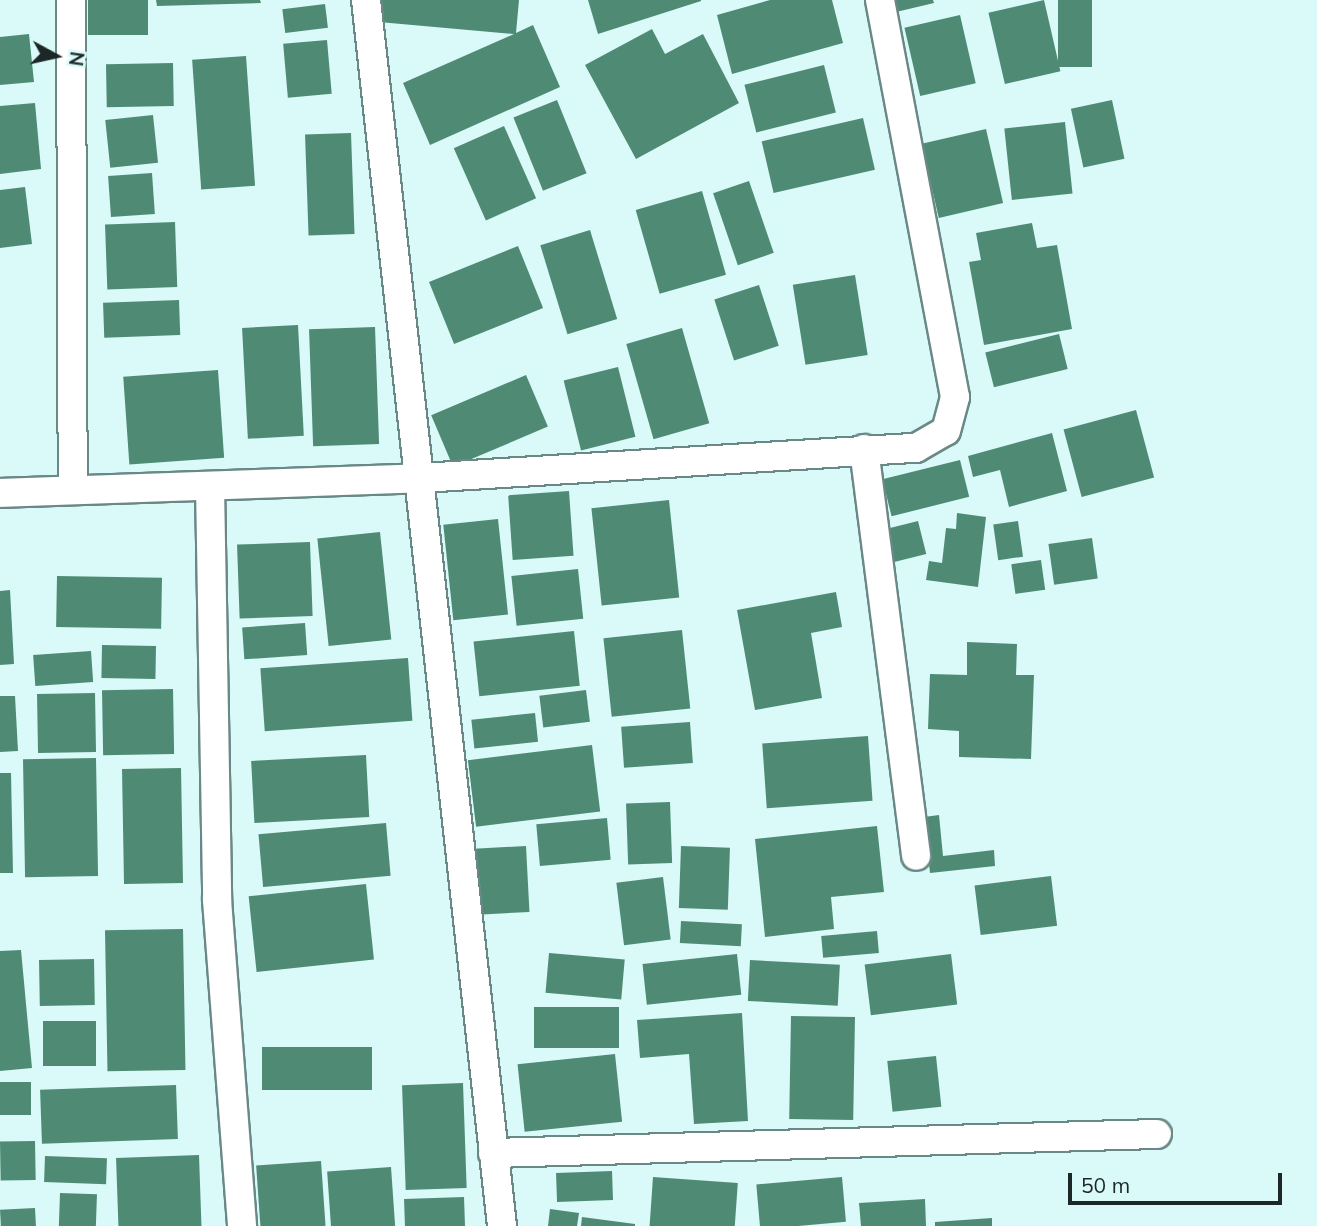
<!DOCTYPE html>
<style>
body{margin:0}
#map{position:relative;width:1317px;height:1226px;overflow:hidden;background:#d9faf8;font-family:Mulish,sans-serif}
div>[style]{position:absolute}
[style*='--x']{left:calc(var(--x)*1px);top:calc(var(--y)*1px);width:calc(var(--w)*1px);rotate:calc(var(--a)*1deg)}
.building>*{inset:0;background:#4f8b74;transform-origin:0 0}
.roads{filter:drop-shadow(2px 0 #6a8886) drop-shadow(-2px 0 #6a8886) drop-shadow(0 2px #6a8886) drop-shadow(0 -2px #6a8886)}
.minor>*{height:28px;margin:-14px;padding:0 14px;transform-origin:14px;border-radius:14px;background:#fff}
span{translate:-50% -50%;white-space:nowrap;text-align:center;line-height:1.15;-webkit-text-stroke:5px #d9faf8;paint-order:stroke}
.north{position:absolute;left:21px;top:21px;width:70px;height:70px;-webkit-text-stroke:5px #d9faf8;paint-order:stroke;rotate:98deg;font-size:19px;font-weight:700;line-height:28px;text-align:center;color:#1c2827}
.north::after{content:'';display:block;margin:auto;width:24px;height:32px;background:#1c2827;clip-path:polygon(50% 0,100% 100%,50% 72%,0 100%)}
.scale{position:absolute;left:1068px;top:1173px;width:214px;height:32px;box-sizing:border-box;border:4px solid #1c2827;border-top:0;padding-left:9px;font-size:21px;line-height:24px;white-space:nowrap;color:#1c2827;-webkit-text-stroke:5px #d9faf8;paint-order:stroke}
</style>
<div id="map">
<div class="building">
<i style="left:88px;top:0;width:60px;height:35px"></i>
<i style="clip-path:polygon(156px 0,260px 0,261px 3px,157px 6px)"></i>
<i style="clip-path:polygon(381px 0,519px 0,516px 33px,533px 25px,560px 87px,430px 145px,403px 83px,514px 34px,379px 22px)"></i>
<i style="clip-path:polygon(588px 0,701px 0,701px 1px,598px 34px)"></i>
<i style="clip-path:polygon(770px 0,832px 0,843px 43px,732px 74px,717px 15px)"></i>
<i style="clip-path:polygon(893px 0,933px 0,934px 3px,896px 12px)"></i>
<i style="left:1044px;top:0;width:73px;height:57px;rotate:77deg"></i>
<i style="left:1058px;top:0;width:34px;height:67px"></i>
<i style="left:325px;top:4px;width:24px;height:43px;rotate:83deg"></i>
<i style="left:960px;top:15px;width:70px;height:57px;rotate:77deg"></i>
<i style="clip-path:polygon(652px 29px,665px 54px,703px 34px,739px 103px,636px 159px,585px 65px)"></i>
<i style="clip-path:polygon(29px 34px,34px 82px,0 85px,0 37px)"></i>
<i style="left:327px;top:40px;width:54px;height:44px;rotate:85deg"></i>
<i style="left:246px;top:56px;width:130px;height:54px;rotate:86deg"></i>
<i style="left:173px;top:63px;width:43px;height:67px;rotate:89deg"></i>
<i style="left:824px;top:65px;width:49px;height:82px;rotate:76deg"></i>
<i style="left:557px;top:100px;width:79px;height:47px;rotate:68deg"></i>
<i style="left:1112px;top:100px;width:60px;height:42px;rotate:78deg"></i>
<i style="clip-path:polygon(35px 103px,41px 169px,0 174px,0 106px)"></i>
<i style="left:153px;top:115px;width:48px;height:48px;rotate:84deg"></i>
<i style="left:863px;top:118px;width:53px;height:104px;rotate:77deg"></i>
<i style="left:1065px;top:122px;width:72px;height:61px;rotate:84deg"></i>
<i style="left:504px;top:126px;width:79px;height:55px;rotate:66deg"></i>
<i style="left:986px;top:129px;width:76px;height:66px;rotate:77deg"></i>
<i style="left:351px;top:133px;width:101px;height:46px;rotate:88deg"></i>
<i style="left:152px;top:173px;width:41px;height:44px;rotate:86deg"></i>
<i style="left:749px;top:181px;width:76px;height:38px;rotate:71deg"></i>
<i style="clip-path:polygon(25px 187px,32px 244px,0 248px,0 190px)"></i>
<i style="left:702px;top:191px;width:87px;height:69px;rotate:74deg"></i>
<i style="left:175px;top:222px;width:65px;height:70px;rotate:88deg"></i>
<i style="clip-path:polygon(1032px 223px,1037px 248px,1057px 245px,1072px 329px,984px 345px,969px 262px,981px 260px,976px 233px)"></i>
<i style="left:590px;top:230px;width:93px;height:52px;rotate:73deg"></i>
<i style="left:518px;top:246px;width:67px;height:96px;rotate:68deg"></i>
<i style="left:855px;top:275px;width:81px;height:63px;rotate:81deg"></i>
<i style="left:759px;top:285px;width:64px;height:47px;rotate:72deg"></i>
<i style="left:179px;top:300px;width:35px;height:76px;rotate:88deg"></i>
<i style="left:298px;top:325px;width:111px;height:56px;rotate:87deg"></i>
<i style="left:375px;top:327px;width:117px;height:66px;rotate:88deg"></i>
<i style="left:682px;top:328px;width:99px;height:58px;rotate:74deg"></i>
<i style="left:1059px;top:334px;width:36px;height:76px;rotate:76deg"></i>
<i style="left:618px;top:367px;width:72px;height:56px;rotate:76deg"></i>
<i style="left:218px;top:370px;width:88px;height:95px;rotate:86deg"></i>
<i style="left:526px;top:375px;width:56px;height:103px;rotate:67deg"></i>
<i style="left:1136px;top:410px;width:70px;height:75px;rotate:75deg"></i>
<i style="clip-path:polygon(1052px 433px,1067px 491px,1009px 507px,1000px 470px,973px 477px,968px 456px)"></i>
<i style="left:960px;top:460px;width:38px;height:80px;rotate:76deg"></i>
<i style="left:569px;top:491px;width:65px;height:61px;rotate:86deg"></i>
<i style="left:669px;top:500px;width:98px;height:78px;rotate:84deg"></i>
<i style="clip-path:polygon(957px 513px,986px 517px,978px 587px,926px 580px,929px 561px,942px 563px,946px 528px,956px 529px)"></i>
<i style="left:498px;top:519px;width:96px;height:55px;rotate:84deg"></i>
<i style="left:918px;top:521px;width:34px;height:34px;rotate:76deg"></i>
<i style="left:1018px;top:521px;width:36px;height:25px;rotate:82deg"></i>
<i style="left:380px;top:532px;width:108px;height:63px;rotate:84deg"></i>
<i style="left:1092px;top:538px;width:41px;height:44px;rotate:82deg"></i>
<i style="left:310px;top:542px;width:74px;height:73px;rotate:88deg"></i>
<i style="left:1041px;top:560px;width:30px;height:30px;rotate:82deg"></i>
<i style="left:578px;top:569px;width:50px;height:67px;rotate:84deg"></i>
<i style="left:57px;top:576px;width:105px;height:51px;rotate:1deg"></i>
<i style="clip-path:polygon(10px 590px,14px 664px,0 665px,0 591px)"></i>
<i style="clip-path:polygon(836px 592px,842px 627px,811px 633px,822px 698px,755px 710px,737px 610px)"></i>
<i style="left:305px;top:623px;width:32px;height:63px;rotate:86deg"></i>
<i style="left:682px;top:630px;width:79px;height:79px;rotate:84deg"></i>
<i style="left:574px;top:631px;width:55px;height:101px;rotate:84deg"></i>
<i style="clip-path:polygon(967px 642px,1017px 644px,1016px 675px,1034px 675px,1031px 759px,959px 757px,959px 731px,928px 729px,930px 674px,967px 675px)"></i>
<i style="left:102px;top:645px;width:54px;height:33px;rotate:1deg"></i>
<i style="left:91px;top:651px;width:31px;height:58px;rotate:86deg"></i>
<i style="left:408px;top:658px;width:63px;height:148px;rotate:86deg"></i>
<i style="left:173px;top:689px;width:65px;height:71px;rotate:89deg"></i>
<i style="left:586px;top:690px;width:32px;height:47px;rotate:83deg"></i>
<i style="left:95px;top:693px;width:59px;height:58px;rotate:89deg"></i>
<i style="clip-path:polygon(0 696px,15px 696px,18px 751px,0 752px)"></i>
<i style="left:535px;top:713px;width:29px;height:64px;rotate:84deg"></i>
<i style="left:690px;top:722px;width:41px;height:69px;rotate:86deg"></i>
<i style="left:868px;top:736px;width:65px;height:106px;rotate:86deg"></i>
<i style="left:592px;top:745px;width:67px;height:125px;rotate:83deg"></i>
<i style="left:366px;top:755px;width:62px;height:115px;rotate:87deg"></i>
<i style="left:96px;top:758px;width:118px;height:73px;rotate:89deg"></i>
<i style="left:181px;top:768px;width:115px;height:59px;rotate:89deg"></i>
<i style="clip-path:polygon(0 773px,11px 773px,13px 873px,0 873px)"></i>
<i style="left:670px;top:802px;width:61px;height:44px;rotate:88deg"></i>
<i style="clip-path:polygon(939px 815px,943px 856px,994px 850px,995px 866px,930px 873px,924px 817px)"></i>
<i style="left:607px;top:818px;width:42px;height:71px;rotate:85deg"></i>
<i style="left:386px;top:823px;width:53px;height:128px;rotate:85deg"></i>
<i style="clip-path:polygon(877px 826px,884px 892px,831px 897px,834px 929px,765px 937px,755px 839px)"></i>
<i style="left:526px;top:846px;width:66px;height:52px;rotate:87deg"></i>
<i style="left:681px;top:846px;width:49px;height:62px;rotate:2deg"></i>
<i style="left:1051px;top:876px;width:50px;height:77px;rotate:83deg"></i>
<i style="left:663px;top:877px;width:63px;height:47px;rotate:83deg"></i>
<i style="left:366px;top:884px;width:76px;height:118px;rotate:84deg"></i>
<i style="left:681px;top:921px;width:61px;height:22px;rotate:3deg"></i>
<i style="left:183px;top:929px;width:141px;height:78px;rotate:89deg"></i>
<i style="left:877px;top:931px;width:22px;height:56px;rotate:85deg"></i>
<i style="clip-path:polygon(21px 950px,32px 1068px,0 1071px,0 951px)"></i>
<i style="left:549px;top:953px;width:76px;height:40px;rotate:5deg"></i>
<i style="left:737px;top:954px;width:41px;height:95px;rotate:84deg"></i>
<i style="left:951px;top:954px;width:51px;height:87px;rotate:83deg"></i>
<i style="left:94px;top:959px;width:46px;height:55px;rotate:89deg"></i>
<i style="left:750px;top:960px;width:90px;height:41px;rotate:3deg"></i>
<i style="left:534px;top:1007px;width:85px;height:41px"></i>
<i style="clip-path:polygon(742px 1013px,748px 1121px,694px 1124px,689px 1054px,640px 1058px,637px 1020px)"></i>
<i style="left:791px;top:1016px;width:64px;height:103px;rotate:1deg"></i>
<i style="left:43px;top:1021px;width:53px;height:45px"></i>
<i style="left:372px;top:1047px;width:43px;height:110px;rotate:90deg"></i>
<i style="left:615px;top:1054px;width:68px;height:98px;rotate:84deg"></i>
<i style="left:936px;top:1056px;width:51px;height:49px;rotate:84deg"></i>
<i style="left:0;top:1082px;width:31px;height:33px"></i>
<i style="left:463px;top:1083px;width:105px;height:61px;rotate:88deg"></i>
<i style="left:176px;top:1085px;width:54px;height:136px;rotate:88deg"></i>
<i style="left:35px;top:1141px;width:39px;height:35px;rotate:89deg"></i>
<i style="left:199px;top:1155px;width:71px;height:83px;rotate:88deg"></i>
<i style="left:45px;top:1156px;width:62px;height:26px;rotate:2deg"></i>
<i style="left:321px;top:1161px;width:65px;height:65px;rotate:86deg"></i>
<i style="left:391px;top:1167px;width:59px;height:64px;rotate:86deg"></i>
<i style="left:612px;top:1171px;width:29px;height:56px;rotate:88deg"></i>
<i style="left:653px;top:1177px;width:85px;height:49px;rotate:4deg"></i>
<i style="left:842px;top:1177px;width:45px;height:86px;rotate:85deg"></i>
<i style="left:60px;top:1193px;width:37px;height:33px;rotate:2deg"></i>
<i style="left:464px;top:1197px;width:29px;height:60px;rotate:88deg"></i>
<i style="clip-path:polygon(925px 1199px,926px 1226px,861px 1226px,859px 1203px)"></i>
<i style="left:35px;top:1208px;width:18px;height:35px;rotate:87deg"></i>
<i style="clip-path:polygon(550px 1209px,579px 1213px,577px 1226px,548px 1226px)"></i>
<i style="clip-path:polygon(582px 1217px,635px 1224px,635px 1226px,581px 1226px)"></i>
<i style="clip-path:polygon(992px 1218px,992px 1226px,935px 1226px,935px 1222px)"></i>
</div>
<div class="roads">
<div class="minor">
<i style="--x:71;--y:0;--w:490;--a:89.8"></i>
<i style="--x:366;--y:0;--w:1234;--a:83.67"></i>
<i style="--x:864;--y:449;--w:410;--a:82.7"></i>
<i style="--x:210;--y:486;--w:414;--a:89"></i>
<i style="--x:217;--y:900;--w:327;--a:85.6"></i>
<i style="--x:0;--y:493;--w:421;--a:-2"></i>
<i style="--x:421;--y:478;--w:496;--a:-3.5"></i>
<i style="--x:916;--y:448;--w:34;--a:-30"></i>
<i style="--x:946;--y:431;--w:35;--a:-75"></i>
<i style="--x:955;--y:397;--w:404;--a:-100.7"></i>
<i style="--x:493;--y:1153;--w:664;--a:-1.64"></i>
</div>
</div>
<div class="north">N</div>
<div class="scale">50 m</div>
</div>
